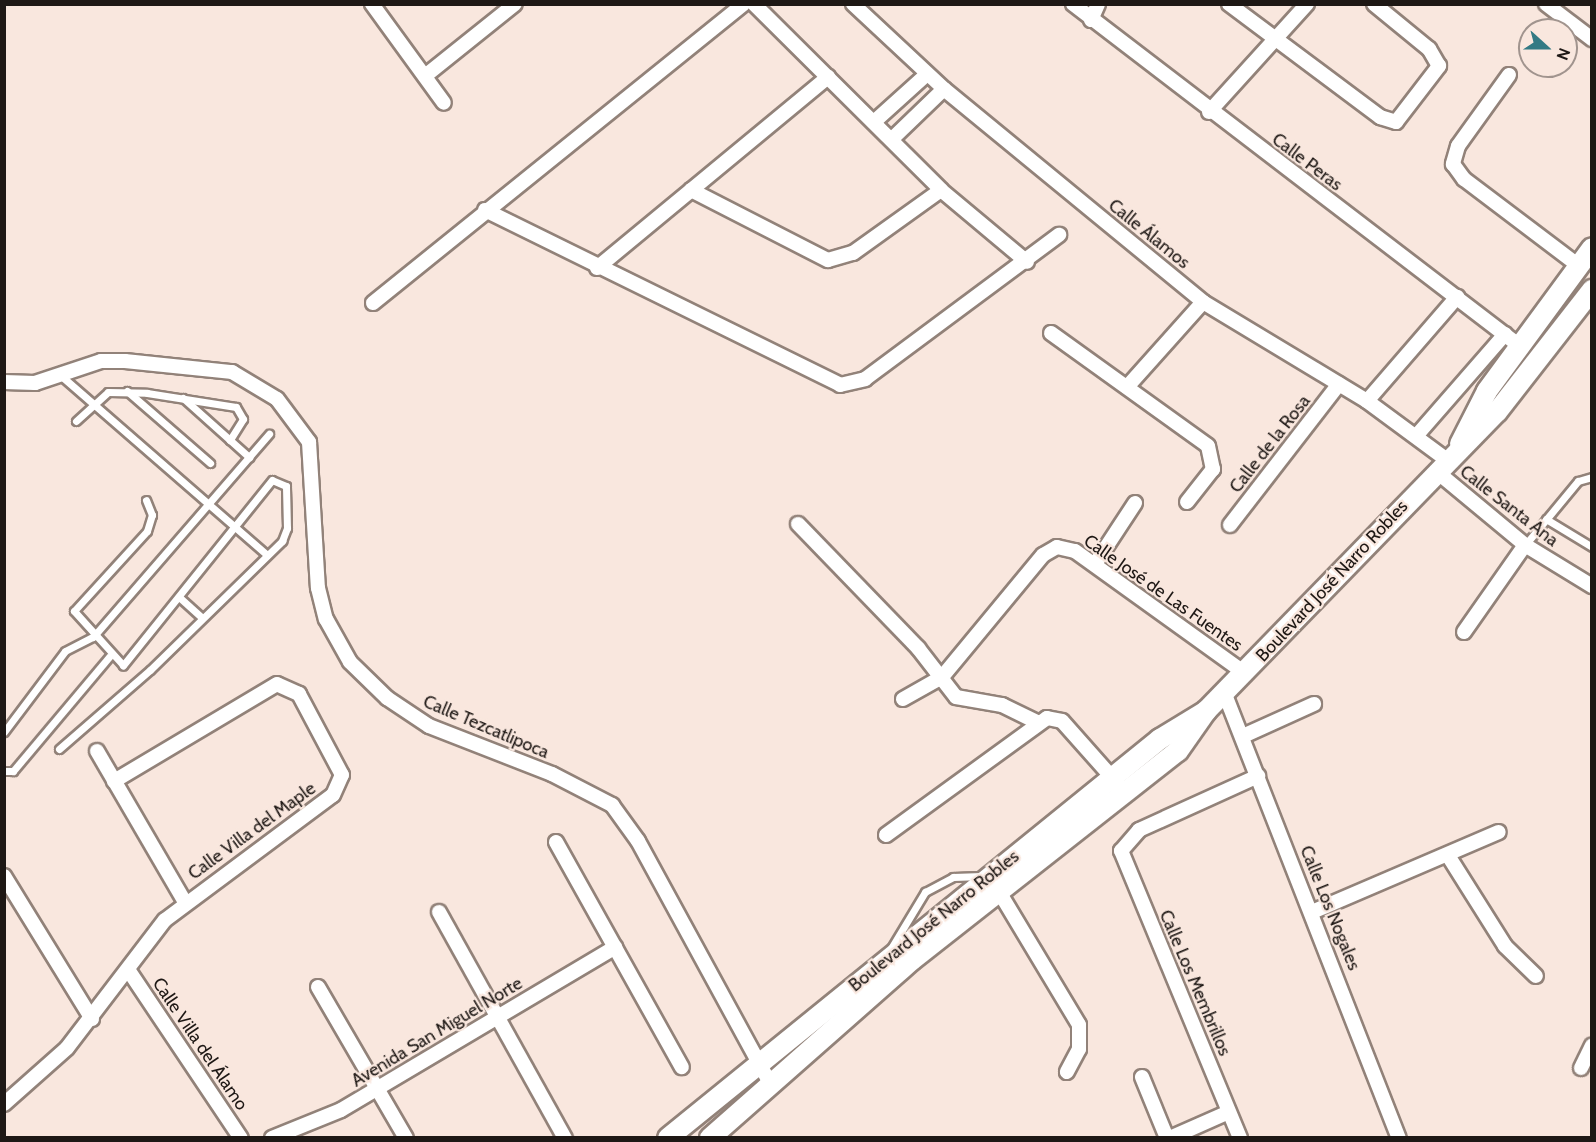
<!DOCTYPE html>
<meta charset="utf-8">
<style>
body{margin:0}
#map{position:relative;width:1596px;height:1142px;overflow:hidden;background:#f9e7de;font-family:Cabin,sans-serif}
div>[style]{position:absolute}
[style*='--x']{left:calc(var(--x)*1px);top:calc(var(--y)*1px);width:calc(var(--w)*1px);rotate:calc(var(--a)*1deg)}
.roads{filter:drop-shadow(2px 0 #928279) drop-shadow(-2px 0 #928279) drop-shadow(0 2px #928279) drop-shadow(0 -2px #928279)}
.lane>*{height:7px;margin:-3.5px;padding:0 3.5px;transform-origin:3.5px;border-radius:3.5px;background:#fff}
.street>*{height:14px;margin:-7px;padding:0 7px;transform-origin:7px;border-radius:7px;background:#fff}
.secondary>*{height:20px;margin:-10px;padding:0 10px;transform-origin:10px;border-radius:10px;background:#fff}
span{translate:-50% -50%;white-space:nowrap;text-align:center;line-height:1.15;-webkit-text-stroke:4.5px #f9e7de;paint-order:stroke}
.street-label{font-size:18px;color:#1e1815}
.frame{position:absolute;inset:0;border:6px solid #1e1815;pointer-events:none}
.north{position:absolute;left:1518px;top:18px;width:60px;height:60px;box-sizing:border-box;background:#f9e7de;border:2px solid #a1948e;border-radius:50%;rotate:111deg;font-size:16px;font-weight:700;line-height:24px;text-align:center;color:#1e1815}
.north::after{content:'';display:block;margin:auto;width:21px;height:27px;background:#337a84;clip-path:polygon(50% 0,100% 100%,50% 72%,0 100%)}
</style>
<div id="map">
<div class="roads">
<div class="lane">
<i style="--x:59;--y:374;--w:276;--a:41"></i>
<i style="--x:127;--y:391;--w:110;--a:40.9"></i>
<i style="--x:183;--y:398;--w:89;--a:41.8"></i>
<i style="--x:76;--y:421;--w:43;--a:-42.2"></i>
<i style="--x:108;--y:392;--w:39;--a:1"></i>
<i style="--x:147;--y:393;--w:90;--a:8.9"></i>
<i style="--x:236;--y:407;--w:14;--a:60"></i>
<i style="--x:243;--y:419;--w:25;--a:122"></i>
<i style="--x:1546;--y:519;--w:54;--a:31.3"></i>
<i style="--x:1525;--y:545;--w:83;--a:-50.4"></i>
<i style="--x:1578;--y:481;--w:15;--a:-16"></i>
<i style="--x:179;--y:597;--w:31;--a:42"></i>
<i style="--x:4;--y:732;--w:101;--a:-53"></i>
<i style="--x:65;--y:651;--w:31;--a:-27"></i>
<i style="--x:93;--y:637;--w:269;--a:-49.1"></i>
<i style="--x:59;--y:749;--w:121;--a:-41"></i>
<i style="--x:150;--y:670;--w:185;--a:-44.3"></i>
<i style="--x:282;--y:541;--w:14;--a:-69"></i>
<i style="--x:287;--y:528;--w:42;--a:-91.4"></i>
<i style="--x:286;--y:486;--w:15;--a:-157"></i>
<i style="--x:272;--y:480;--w:238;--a:128.8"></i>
<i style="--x:123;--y:665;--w:73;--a:-132.2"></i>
<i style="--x:74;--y:611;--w:108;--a:-47.6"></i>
<i style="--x:147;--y:531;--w:17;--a:-73"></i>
<i style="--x:152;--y:515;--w:16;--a:-112"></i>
<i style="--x:4;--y:771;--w:9;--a:0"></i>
<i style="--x:13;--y:771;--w:150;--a:-49.9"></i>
<i style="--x:890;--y:950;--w:68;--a:-58.9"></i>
<i style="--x:925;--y:892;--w:32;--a:-28"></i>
<i style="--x:953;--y:877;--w:29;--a:-2"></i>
</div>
<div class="street">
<i style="--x:372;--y:4;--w:122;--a:54"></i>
<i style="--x:754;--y:4;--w:264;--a:44.8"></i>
<i style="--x:941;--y:190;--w:112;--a:39.9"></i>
<i style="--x:853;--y:4;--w:125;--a:43"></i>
<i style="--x:944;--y:89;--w:335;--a:39.4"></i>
<i style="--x:1203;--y:302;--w:192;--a:31.1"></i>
<i style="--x:1367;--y:401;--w:99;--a:36.4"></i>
<i style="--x:1073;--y:4;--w:564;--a:37.44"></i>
<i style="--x:1229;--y:4;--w:189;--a:36.8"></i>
<i style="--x:1380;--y:117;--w:17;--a:17"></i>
<i style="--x:1396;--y:122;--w:71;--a:-52.5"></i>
<i style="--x:1439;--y:66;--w:20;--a:-120"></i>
<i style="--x:1429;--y:49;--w:71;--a:-140.7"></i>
<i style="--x:1546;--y:4;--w:58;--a:37.3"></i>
<i style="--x:1091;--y:20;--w:17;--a:-66"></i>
<i style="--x:1509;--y:75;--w:87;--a:125.7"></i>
<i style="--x:1458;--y:146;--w:19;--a:106"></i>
<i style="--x:1453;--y:164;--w:19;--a:54"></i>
<i style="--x:1464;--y:179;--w:144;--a:37.1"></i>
<i style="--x:425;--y:76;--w:115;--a:-38.7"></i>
<i style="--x:1209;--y:112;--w:146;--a:-47.8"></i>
<i style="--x:875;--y:121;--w:70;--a:-42.1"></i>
<i style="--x:892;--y:139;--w:72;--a:-43.9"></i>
<i style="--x:691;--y:190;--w:154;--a:27.1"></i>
<i style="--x:828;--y:260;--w:26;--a:-16"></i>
<i style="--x:853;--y:253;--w:108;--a:-35.6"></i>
<i style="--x:485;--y:210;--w:396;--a:26.2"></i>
<i style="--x:840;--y:385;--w:26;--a:-13"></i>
<i style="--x:865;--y:379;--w:242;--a:-36.6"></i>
<i style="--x:597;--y:268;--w:300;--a:-39.6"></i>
<i style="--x:373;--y:303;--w:476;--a:-38.9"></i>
<i style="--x:1051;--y:333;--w:193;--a:35.7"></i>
<i style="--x:1208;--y:446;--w:24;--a:78"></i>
<i style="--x:1213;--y:469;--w:42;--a:128.2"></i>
<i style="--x:4;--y:382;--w:31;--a:2"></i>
<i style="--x:35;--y:383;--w:70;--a:-18.4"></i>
<i style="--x:101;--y:361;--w:24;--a:0"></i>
<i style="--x:125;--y:361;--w:108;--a:5.9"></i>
<i style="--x:232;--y:372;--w:52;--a:31"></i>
<i style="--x:277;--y:399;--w:54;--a:53.3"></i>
<i style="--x:309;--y:442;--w:146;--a:86.5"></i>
<i style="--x:318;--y:588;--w:32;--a:76"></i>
<i style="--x:326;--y:619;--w:49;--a:60.8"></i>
<i style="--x:350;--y:662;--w:52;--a:44.2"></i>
<i style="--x:387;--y:698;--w:50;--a:33.7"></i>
<i style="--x:429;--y:726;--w:132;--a:21.3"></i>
<i style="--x:552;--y:774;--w:68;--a:27.3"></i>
<i style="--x:612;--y:805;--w:44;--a:54.2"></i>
<i style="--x:638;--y:841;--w:278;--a:61.4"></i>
<i style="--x:1127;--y:387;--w:114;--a:-48.2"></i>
<i style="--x:1367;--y:401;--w:138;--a:-49.1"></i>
<i style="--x:1417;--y:435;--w:134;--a:-48.9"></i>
<i style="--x:1436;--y:471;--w:116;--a:39.7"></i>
<i style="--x:1525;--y:545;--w:79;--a:31.5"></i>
<i style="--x:798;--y:524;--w:173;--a:45.9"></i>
<i style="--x:918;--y:648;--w:62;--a:52.2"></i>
<i style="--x:956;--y:697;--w:47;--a:9.9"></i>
<i style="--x:1002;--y:705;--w:39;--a:26"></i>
<i style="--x:1230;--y:525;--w:178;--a:-52.3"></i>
<i style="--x:1095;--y:564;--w:73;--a:-56.7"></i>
<i style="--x:1464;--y:632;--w:106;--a:-55"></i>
<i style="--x:1224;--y:692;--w:479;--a:68.6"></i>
<i style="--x:903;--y:699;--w:45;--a:-29.4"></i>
<i style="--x:942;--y:677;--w:158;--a:-50.4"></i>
<i style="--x:1043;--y:555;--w:16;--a:-30"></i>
<i style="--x:1057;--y:547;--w:18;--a:13"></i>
<i style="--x:1075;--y:551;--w:209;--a:35.7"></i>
<i style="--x:1243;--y:736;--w:78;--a:-24.3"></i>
<i style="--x:97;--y:751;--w:175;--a:59.8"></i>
<i style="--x:886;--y:835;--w:199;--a:-36"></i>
<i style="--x:1047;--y:718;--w:15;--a:11"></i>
<i style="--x:1062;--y:721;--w:84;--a:48.4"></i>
<i style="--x:556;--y:842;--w:258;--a:60.8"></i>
<i style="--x:1449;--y:857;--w:105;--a:57.8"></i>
<i style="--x:1505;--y:946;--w:43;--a:44.1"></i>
<i style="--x:4;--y:876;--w:168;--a:58.4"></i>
<i style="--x:995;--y:885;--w:163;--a:59"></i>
<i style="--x:1079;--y:1025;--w:24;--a:90"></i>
<i style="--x:1079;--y:1049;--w:26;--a:118"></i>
<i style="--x:439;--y:912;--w:259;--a:60.9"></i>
<i style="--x:1312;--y:912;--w:203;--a:-23.2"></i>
<i style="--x:129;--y:971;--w:201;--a:56.2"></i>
<i style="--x:318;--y:987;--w:175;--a:59.8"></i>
<i style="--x:1581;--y:1068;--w:25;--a:-64"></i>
<i style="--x:1142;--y:1077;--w:66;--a:67.7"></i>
<i style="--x:4;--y:1104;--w:84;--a:-41.6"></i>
<i style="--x:67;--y:1048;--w:161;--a:-52.6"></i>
<i style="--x:165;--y:920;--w:209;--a:-36.7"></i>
<i style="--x:333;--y:795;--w:22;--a:-66"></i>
<i style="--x:342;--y:775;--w:92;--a:-118"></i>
<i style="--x:299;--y:694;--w:24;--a:-156"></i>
<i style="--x:277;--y:684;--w:190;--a:149.2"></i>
<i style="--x:272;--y:1138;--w:74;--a:-22.1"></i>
<i style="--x:341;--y:1110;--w:319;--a:-30.7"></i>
<i style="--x:1170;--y:1138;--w:64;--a:-23.8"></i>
<i style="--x:1240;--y:1138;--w:311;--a:-112.5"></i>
<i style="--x:1121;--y:851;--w:28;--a:-49"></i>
<i style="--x:1139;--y:830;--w:131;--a:-24.4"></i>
</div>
<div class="secondary">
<i style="--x:1460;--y:444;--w:59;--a:-63"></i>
<i style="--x:1487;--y:391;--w:177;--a:-53.7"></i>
<i style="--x:668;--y:1138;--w:633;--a:-39.04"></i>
<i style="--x:1160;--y:739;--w:54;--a:-31.3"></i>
<i style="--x:1206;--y:711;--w:417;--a:-45.8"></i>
<i style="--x:1497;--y:412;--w:155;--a:-52.1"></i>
<i style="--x:710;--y:1138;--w:269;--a:-41.4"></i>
<i style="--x:912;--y:960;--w:338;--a:-38.2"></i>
<i style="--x:1178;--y:751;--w:49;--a:-55"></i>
</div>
</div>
<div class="street-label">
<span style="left:1307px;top:162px;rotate:37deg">Calle Peras</span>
<span style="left:1149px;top:234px;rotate:39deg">Calle Álamos</span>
<span style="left:1270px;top:444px;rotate:-52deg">Calle de la Rosa</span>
<span style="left:1509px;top:506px;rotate:38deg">Calle Santa Ana</span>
<span style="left:1332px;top:581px;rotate:-47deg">Boulevard José Narro Robles</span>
<span style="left:1163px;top:593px;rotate:35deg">Calle José de Las Fuentes</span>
<span style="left:486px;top:727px;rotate:23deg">Calle Tezcatlipoca</span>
<span style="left:252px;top:831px;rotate:-36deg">Calle Villa del Maple</span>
<span style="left:1330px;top:908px;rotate:68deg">Calle Los Nogales</span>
<span style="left:934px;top:921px;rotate:-39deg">Boulevard José Narro Robles</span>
<span style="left:1195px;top:983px;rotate:67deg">Calle Los Membrillos</span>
<span style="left:437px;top:1032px;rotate:-31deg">Avenida San Miguel Norte</span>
<span style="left:200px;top:1044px;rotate:56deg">Calle Villa del Álamo</span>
</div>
<div class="frame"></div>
<div class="north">N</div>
</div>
